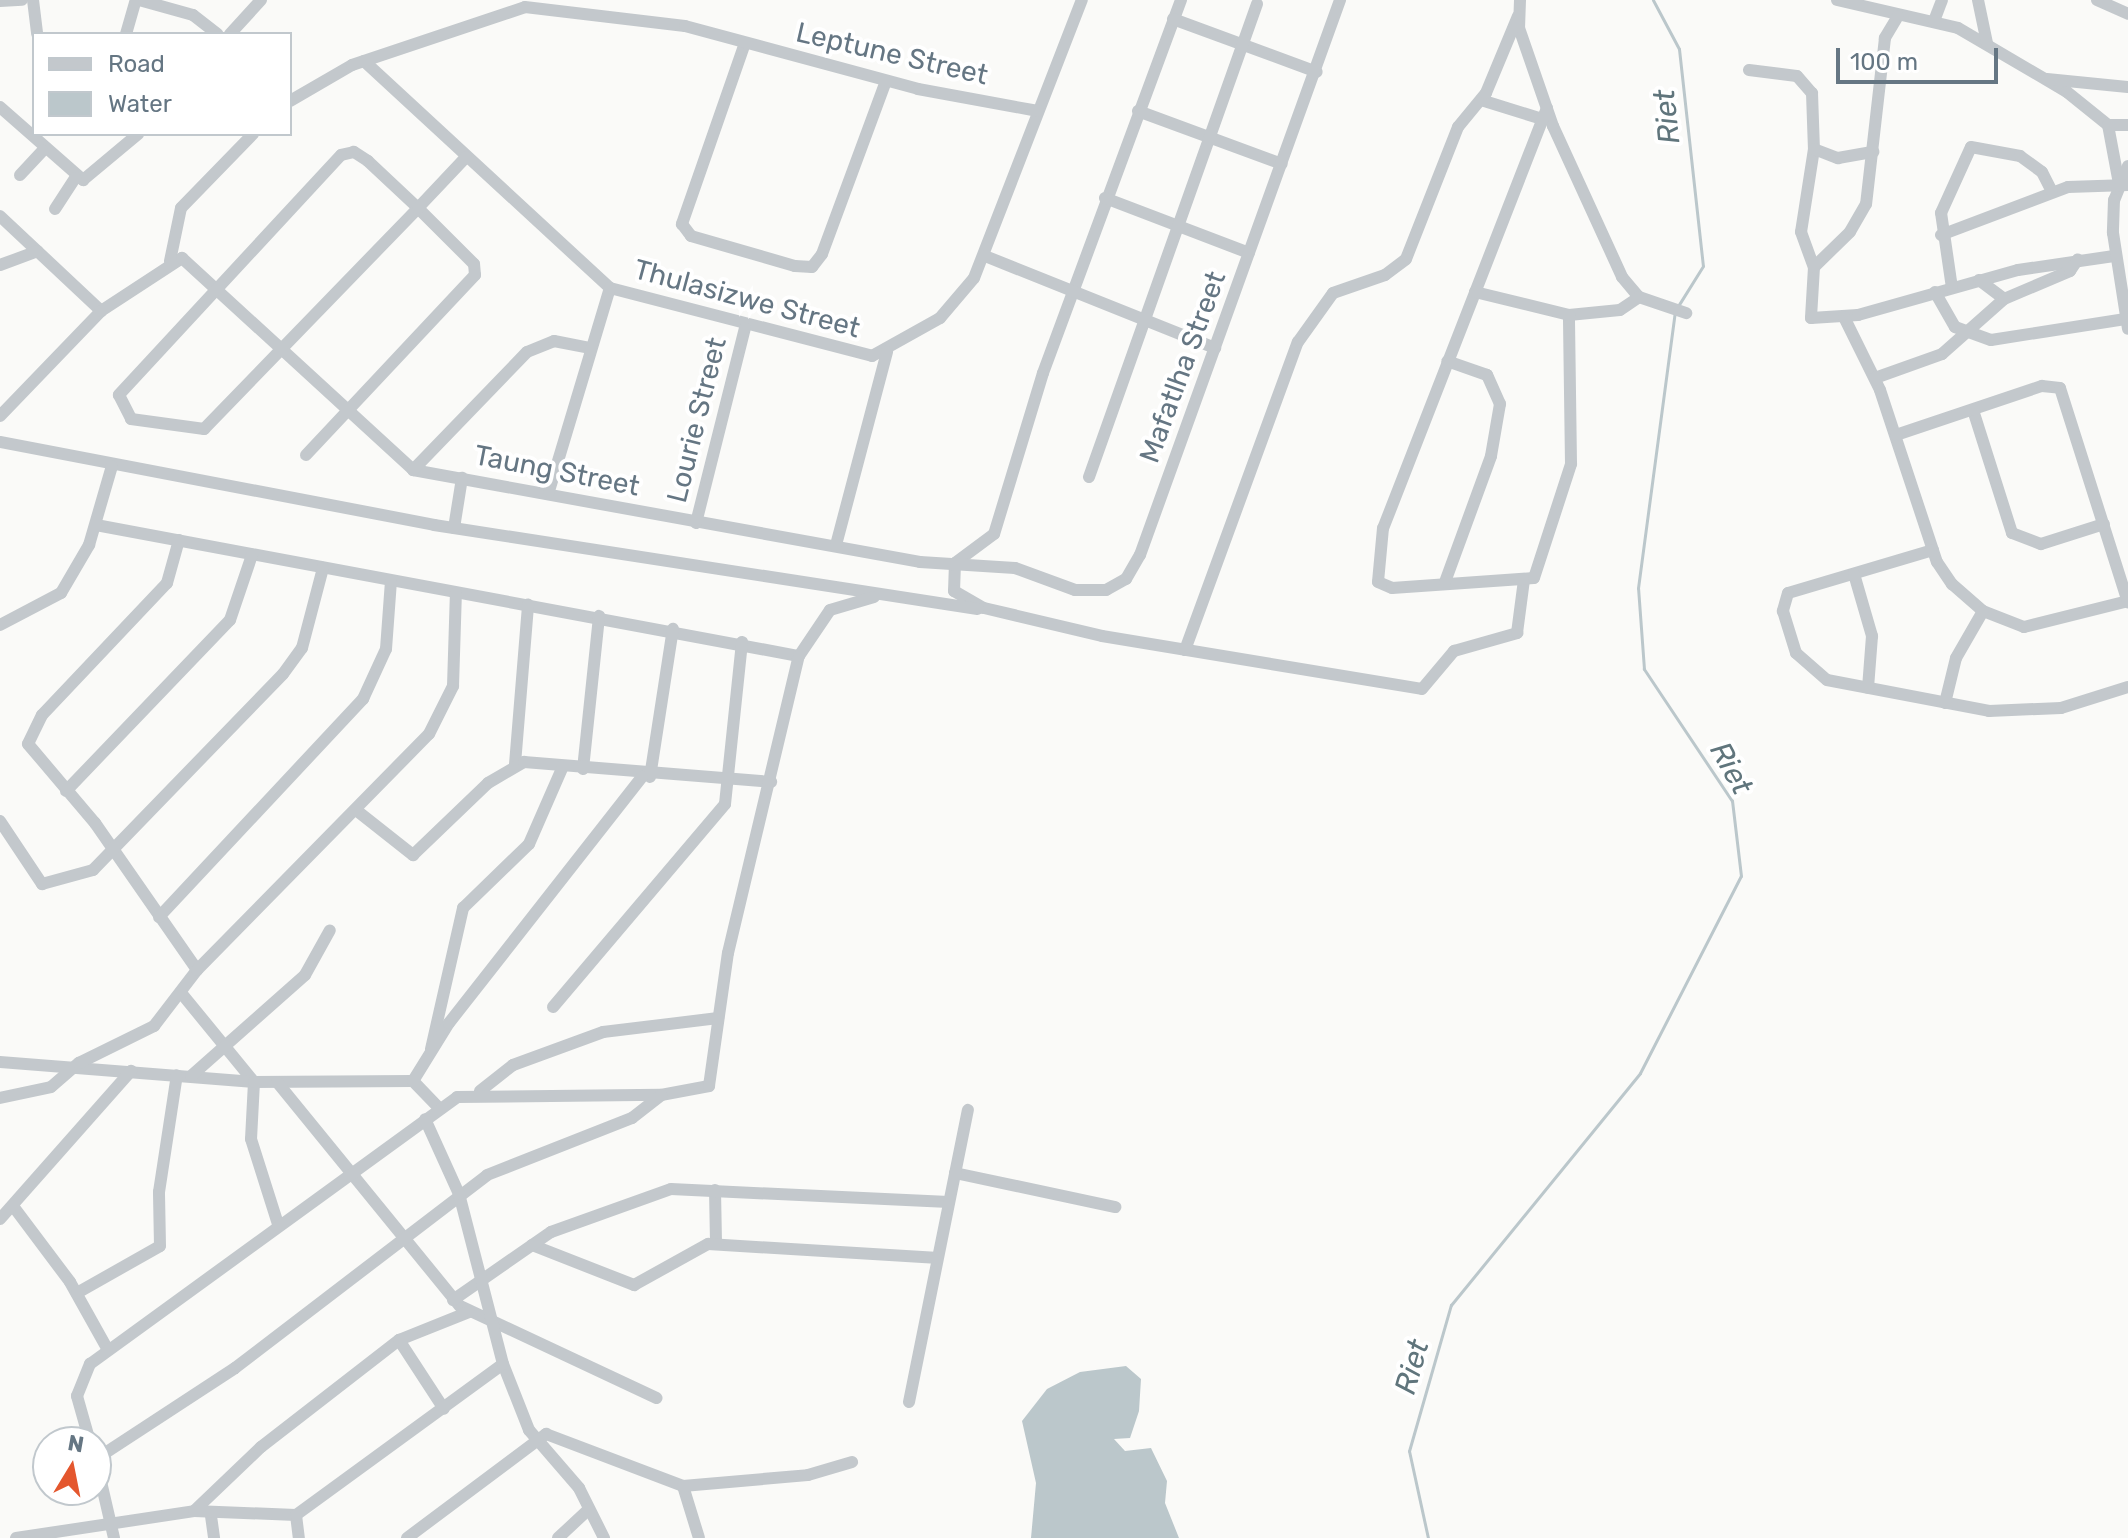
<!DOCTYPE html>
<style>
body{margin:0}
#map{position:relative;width:2128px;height:1538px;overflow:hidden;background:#fafaf8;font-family:Rubik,sans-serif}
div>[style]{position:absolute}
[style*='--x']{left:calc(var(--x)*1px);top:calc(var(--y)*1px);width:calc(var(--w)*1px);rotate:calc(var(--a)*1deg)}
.water>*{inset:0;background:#bbc7cb}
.stream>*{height:3px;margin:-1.5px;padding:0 1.5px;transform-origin:1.5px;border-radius:1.5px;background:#bbc7cb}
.minor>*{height:12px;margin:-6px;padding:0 6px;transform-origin:6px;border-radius:6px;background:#c3c8cc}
span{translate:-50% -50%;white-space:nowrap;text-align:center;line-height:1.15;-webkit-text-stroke:8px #fff;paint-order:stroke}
.street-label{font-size:28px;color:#657683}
.water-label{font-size:30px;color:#60757c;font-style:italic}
.legend{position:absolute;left:32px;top:32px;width:260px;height:104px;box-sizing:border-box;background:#fff;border:2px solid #c1c8cd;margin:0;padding:10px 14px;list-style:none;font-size:24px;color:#657683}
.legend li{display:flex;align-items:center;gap:16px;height:40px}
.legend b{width:40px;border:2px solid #c1c8cd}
.north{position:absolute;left:32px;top:1426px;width:80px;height:80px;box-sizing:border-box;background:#fff;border:2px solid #c1c8cd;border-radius:50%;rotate:10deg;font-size:22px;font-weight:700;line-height:32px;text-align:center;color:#657683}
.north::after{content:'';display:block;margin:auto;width:28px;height:36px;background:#e4572e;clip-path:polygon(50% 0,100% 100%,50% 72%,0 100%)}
.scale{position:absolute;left:1836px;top:48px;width:162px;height:36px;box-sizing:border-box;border:4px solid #657683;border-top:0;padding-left:10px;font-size:24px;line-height:28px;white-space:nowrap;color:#657683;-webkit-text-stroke:6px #fff;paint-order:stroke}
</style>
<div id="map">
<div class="water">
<i style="clip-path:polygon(1126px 1366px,1141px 1379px,1139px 1411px,1130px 1438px,1114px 1439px,1125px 1451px,1151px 1448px,1167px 1481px,1165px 1503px,1179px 1538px,1031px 1538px,1036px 1483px,1022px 1421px,1047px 1389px,1080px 1372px)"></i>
</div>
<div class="stream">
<i style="--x:1653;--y:0;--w:55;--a:62"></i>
<i style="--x:1679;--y:49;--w:218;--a:83.7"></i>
<i style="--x:1703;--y:266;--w:47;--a:122"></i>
<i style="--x:1428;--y:1538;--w:89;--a:-102.3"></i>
<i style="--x:1409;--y:1451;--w:152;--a:-74"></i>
<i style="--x:1451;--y:1305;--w:299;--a:-50.8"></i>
<i style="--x:1640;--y:1073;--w:221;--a:-62.9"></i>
<i style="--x:1741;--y:876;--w:76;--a:-96.8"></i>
<i style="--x:1732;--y:801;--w:159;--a:-123.7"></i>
<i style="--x:1644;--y:669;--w:81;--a:-94.2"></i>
<i style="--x:1638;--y:588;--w:278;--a:-82.4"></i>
</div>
<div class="minor">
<i style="--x:33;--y:0;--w:34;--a:83"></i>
<i style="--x:139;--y:0;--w:56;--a:15.5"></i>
<i style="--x:193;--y:15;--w:31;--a:38"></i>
<i style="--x:1181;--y:0;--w:398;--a:110.3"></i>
<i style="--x:1043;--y:373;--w:168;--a:106.9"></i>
<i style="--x:994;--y:534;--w:49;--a:143.4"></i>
<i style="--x:955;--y:563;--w:28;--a:92"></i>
<i style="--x:954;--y:591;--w:34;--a:30"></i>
<i style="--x:984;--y:608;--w:121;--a:13.3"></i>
<i style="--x:1102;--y:636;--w:324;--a:9.4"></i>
<i style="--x:1422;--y:689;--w:50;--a:-49.9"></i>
<i style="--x:1454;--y:651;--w:66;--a:-15.9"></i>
<i style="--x:1517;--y:633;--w:53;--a:-82.5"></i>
<i style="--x:1520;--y:0;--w:28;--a:92"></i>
<i style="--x:1519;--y:28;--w:104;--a:70.9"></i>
<i style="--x:1553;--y:126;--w:166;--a:65.4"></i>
<i style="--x:1622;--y:277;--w:26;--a:50"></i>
<i style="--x:1639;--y:297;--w:50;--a:18.8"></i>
<i style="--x:1837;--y:0;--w:124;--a:13"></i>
<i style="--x:1958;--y:28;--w:126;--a:30.4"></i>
<i style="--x:2067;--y:92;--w:53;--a:38.8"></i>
<i style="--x:2108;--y:125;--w:60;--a:79.4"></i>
<i style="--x:1978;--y:0;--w:44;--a:78.2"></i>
<i style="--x:2097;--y:0;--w:34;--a:24"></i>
<i style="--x:0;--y:1;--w:22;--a:-3"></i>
<i style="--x:1898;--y:16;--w:26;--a:121"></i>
<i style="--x:1885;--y:38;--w:167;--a:96.5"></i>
<i style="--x:1866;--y:204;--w:32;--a:120"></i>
<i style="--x:1850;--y:232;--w:50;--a:135.8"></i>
<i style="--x:1814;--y:267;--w:51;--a:93.4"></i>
<i style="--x:1811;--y:318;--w:47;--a:-3.7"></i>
<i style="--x:1858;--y:315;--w:166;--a:-15.7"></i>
<i style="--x:2018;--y:270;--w:97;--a:-8.3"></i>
<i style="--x:1173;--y:19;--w:153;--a:20.2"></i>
<i style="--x:1934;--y:21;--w:22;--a:-69"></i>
<i style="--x:126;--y:34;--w:35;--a:-74"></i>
<i style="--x:230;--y:34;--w:46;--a:-47.6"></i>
<i style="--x:745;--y:43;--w:192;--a:109.2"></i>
<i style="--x:682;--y:224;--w:15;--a:53"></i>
<i style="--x:691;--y:236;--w:108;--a:16.1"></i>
<i style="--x:795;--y:266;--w:17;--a:3"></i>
<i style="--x:812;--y:267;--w:16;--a:-52"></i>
<i style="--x:822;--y:254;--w:184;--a:-69.7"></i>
<i style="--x:364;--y:61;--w:335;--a:42.7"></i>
<i style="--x:610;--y:288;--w:271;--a:14.5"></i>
<i style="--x:872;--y:356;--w:78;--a:-29.2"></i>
<i style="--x:940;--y:318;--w:52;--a:-49.6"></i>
<i style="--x:974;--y:278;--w:298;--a:-68.8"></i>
<i style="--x:1749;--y:70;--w:48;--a:7.1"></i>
<i style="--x:1797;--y:76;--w:23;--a:49"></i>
<i style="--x:1812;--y:93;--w:56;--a:88"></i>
<i style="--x:1814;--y:149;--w:84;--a:98.9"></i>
<i style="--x:1801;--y:232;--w:37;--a:70"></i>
<i style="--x:2047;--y:79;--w:81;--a:5.6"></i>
<i style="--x:1481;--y:100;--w:64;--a:17.3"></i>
<i style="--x:290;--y:101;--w:72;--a:-30.1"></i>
<i style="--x:352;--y:65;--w:182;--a:-18.5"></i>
<i style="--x:525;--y:7;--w:161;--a:6.8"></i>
<i style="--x:685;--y:26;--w:241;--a:15.1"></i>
<i style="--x:918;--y:89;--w:122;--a:10.4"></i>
<i style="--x:0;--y:107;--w:111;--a:41.3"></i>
<i style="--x:83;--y:180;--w:72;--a:-39.9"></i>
<i style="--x:1547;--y:108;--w:451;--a:111.3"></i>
<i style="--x:1383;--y:528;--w:54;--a:95.3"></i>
<i style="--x:1378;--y:582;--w:15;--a:23"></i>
<i style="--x:1392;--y:588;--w:142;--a:-4"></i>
<i style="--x:1534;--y:578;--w:120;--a:-72"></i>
<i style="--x:1571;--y:464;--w:149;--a:-90.8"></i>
<i style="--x:1569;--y:315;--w:51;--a:-5.6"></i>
<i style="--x:1620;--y:310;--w:23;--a:-34"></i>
<i style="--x:1138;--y:111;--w:153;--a:20.2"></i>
<i style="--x:2108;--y:125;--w:20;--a:0"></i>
<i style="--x:1814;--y:149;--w:26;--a:21"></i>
<i style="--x:1838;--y:158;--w:36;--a:-10"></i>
<i style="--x:2128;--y:166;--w:37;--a:112"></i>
<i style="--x:2114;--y:200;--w:33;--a:92"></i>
<i style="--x:2113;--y:233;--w:97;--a:81.1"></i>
<i style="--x:20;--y:175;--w:33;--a:-47"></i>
<i style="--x:1105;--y:198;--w:154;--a:20.9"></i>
<i style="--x:55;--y:209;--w:37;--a:-57"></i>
<i style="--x:0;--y:216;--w:139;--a:43.2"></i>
<i style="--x:1941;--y:235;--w:136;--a:-20.7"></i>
<i style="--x:2068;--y:187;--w:60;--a:-1.9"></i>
<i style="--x:985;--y:256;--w:248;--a:21.8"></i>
<i style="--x:170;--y:261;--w:54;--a:-78.3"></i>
<i style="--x:181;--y:208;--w:103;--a:-45.8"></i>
<i style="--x:0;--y:265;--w:40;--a:-20.2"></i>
<i style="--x:1979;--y:280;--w:31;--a:37"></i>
<i style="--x:1952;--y:288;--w:76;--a:-98.3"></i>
<i style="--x:1941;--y:213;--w:72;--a:-65.6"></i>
<i style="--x:1971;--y:147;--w:50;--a:10.4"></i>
<i style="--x:2020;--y:156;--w:27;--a:36"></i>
<i style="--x:2042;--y:172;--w:22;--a:63"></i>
<i style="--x:1475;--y:292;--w:97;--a:13.7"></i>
<i style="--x:1935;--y:292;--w:40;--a:60.3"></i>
<i style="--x:1955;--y:327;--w:38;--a:20"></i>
<i style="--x:1991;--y:340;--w:136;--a:-8.9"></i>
<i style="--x:1844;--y:317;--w:81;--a:63.7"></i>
<i style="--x:1880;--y:390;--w:181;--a:71.7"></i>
<i style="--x:1937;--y:562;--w:27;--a:56"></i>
<i style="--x:1952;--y:584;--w:41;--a:41.1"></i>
<i style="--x:1983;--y:611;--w:44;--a:21.3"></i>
<i style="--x:2024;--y:627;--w:107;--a:-14"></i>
<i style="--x:1875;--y:378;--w:71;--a:-19.7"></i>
<i style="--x:1942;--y:354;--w:83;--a:-41.6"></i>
<i style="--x:2004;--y:299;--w:72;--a:-23"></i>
<i style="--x:2070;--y:271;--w:14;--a:-56"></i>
<i style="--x:1973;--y:410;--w:129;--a:72.4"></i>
<i style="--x:2012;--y:533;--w:31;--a:21"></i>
<i style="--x:2041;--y:544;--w:66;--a:-17.6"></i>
<i style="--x:0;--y:416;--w:146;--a:-46.1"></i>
<i style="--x:101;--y:311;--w:97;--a:-33.2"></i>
<i style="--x:182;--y:258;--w:314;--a:42.5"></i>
<i style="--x:413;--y:470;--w:515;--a:10.28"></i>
<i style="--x:920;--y:562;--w:95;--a:3.6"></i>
<i style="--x:1015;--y:568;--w:64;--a:20.1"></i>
<i style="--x:1075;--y:590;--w:31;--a:0"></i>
<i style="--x:1106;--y:590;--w:23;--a:-29"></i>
<i style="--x:1126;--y:579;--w:28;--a:-60"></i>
<i style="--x:1140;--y:555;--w:590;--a:-70.18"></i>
<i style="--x:1896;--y:435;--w:154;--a:-18.6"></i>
<i style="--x:2042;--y:386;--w:18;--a:6"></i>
<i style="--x:2060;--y:388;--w:225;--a:72.4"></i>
<i style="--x:0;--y:442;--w:442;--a:10.8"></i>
<i style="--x:434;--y:525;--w:550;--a:8.78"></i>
<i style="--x:306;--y:455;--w:247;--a:-46.8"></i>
<i style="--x:475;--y:275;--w:11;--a:-95"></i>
<i style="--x:474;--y:264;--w:79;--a:-135"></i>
<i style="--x:418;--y:208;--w:69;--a:-136.8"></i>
<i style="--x:368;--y:161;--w:17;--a:-147"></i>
<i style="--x:354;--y:152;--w:13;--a:167"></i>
<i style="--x:341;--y:155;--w:327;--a:132.8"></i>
<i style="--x:119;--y:395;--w:27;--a:63"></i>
<i style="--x:131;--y:419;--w:74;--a:7.8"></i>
<i style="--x:204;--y:429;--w:308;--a:-45.9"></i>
<i style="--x:418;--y:208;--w:70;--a:-46.7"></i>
<i style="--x:413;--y:470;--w:164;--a:-46"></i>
<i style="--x:527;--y:352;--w:29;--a:-22"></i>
<i style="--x:554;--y:341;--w:36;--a:11"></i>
<i style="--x:1089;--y:477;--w:502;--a:-70.45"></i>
<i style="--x:549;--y:491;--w:212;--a:-73.3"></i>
<i style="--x:696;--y:523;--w:201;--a:-75.9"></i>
<i style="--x:96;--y:525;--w:715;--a:10.56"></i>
<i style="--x:454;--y:528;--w:51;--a:-80.9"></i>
<i style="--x:179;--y:540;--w:45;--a:105.6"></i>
<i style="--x:167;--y:583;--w:182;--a:133.4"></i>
<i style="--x:42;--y:715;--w:32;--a:116"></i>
<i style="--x:28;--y:744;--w:104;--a:49.7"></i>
<i style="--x:95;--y:823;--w:179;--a:55.2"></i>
<i style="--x:836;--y:545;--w:200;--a:-75.2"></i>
<i style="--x:1933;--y:550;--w:151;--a:163.5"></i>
<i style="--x:1788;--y:593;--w:19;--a:106"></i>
<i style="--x:1783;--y:611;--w:44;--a:72.8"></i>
<i style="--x:1796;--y:653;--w:41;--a:41.1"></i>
<i style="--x:1827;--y:680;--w:165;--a:10.8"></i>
<i style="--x:1989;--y:711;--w:72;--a:-2.4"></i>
<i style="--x:2061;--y:708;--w:70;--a:-17.4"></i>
<i style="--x:1854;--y:574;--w:65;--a:73.8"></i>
<i style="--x:1872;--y:636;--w:52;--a:94.4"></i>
<i style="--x:1445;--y:582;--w:134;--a:-69.9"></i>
<i style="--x:1491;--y:456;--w:53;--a:-80.2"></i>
<i style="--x:1500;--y:404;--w:32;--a:-114"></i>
<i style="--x:1487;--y:375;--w:42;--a:-160.7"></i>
<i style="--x:0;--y:625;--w:69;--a:-27.7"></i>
<i style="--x:61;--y:593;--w:56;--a:-59.7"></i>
<i style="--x:89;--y:545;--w:82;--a:-73.8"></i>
<i style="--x:1185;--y:650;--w:328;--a:-69.9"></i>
<i style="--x:1298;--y:342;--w:60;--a:-54.5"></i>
<i style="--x:1333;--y:293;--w:55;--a:-19.1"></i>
<i style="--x:1385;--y:275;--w:26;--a:-37"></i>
<i style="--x:1406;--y:259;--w:142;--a:-68.5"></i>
<i style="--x:1458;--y:127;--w:44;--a:-50.5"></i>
<i style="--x:1486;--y:93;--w:83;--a:-67.4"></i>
<i style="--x:1945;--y:703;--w:46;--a:-76.3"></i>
<i style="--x:1956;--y:658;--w:54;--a:-60.1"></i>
<i style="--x:515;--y:764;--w:160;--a:-85.3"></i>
<i style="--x:583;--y:769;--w:154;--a:-84"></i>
<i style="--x:650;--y:777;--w:150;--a:-81.2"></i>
<i style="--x:66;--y:791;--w:237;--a:-46.2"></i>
<i style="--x:230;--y:620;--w:69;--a:-71.3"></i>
<i style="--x:356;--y:810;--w:73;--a:38.3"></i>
<i style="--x:413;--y:855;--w:104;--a:-43.8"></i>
<i style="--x:488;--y:783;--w:42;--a:-30.3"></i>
<i style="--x:524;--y:762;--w:248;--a:4.6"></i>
<i style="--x:0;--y:821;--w:76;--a:56.3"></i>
<i style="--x:42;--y:884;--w:53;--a:-15.4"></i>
<i style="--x:93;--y:870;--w:273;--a:-45.9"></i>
<i style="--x:283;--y:674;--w:32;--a:-54"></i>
<i style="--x:302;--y:648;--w:83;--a:-75.3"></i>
<i style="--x:159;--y:917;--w:299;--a:-46.9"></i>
<i style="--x:363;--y:699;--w:55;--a:-65.3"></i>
<i style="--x:386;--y:649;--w:68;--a:-85.8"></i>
<i style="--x:182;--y:994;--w:114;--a:50.7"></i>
<i style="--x:254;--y:1082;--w:57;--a:93"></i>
<i style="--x:251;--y:1139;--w:89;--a:72.4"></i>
<i style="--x:553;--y:1007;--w:266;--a:-49.7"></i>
<i style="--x:725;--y:804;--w:163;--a:-84"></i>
<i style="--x:431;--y:1049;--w:145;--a:-77.2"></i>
<i style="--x:463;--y:908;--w:92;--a:-44.1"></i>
<i style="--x:529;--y:844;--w:85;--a:-66.4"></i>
<i style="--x:0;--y:1062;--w:255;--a:4.5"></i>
<i style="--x:254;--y:1082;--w:159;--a:-0.4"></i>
<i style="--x:413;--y:1081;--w:39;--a:46"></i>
<i style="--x:191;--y:1076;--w:152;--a:-41.5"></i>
<i style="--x:305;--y:975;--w:51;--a:-60.9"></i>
<i style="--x:413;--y:1081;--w:68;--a:-58.2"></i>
<i style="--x:449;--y:1023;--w:313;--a:-51.9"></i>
<i style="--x:277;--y:1082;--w:289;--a:50.8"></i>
<i style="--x:460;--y:1306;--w:217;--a:25.1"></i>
<i style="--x:480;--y:1091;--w:42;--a:-38.2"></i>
<i style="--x:513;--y:1065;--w:96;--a:-20.1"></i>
<i style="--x:603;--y:1032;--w:116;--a:-6.9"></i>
<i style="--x:0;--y:1098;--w:52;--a:-12.2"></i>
<i style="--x:51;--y:1087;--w:37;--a:-41"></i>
<i style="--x:79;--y:1063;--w:84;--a:-26.3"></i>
<i style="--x:154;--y:1026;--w:71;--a:-52.5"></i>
<i style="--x:197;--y:970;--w:331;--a:-45.5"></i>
<i style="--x:429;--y:734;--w:54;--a:-63.4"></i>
<i style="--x:453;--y:686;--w:93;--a:-88.2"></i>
<i style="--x:955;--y:1173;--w:164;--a:12"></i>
<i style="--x:715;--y:1190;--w:54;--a:88.9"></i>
<i style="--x:13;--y:1206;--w:95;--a:53.1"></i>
<i style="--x:70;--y:1282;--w:78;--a:60.8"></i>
<i style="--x:0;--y:1219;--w:198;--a:-48.5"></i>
<i style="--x:532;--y:1245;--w:110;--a:21.4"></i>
<i style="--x:634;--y:1285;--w:85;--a:-29"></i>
<i style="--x:708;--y:1244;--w:227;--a:3.5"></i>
<i style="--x:77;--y:1293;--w:95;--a:-29.5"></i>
<i style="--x:160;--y:1246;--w:54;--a:-91.1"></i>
<i style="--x:159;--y:1192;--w:118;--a:-81.3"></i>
<i style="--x:453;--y:1300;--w:119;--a:-34.8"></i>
<i style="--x:551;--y:1232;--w:127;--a:-19.7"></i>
<i style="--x:671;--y:1189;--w:278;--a:2.7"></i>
<i style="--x:399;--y:1340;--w:82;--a:56.9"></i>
<i style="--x:503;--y:1364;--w:71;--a:68.5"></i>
<i style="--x:529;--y:1430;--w:77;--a:49.2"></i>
<i style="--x:579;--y:1488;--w:56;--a:63.4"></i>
<i style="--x:909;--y:1402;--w:298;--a:-78.6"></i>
<i style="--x:90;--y:1442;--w:48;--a:-105.8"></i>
<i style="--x:77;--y:1396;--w:35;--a:-68"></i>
<i style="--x:90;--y:1364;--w:454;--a:-36"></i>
<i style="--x:457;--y:1097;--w:204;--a:-0.6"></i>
<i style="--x:661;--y:1095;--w:49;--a:-10.6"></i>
<i style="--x:709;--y:1086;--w:134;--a:-81.9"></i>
<i style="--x:728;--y:953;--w:305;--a:-76.6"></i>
<i style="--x:799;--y:656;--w:55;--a:-56"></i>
<i style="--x:830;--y:610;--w:46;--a:-16.5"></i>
<i style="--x:96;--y:1459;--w:166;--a:-33.2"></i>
<i style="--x:235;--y:1368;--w:317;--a:-37.4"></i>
<i style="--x:487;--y:1175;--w:156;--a:-21.5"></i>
<i style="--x:632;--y:1118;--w:37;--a:-38"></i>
<i style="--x:96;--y:1460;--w:80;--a:77"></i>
<i style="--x:683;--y:1486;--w:54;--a:72.9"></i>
<i style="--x:194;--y:1511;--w:93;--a:-43.7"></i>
<i style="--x:261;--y:1447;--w:175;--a:-37.8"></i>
<i style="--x:399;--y:1340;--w:75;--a:-21.8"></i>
<i style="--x:296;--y:1515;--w:23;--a:83"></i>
<i style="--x:211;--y:1516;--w:22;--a:82"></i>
<i style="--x:16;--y:1538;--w:180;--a:-8.6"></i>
<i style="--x:194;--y:1511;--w:102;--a:2.2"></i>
<i style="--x:296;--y:1515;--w:256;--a:-36.1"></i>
<i style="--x:503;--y:1364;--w:176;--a:-104.5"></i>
<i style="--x:459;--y:1194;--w:82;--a:-114.4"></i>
<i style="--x:407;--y:1538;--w:174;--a:-36.8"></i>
<i style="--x:546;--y:1434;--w:147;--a:20.8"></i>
<i style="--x:683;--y:1486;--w:125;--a:-5"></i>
<i style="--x:808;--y:1475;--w:46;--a:-16.5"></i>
<i style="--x:558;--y:1538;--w:42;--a:-43.1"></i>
</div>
<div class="street-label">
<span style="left:892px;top:54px;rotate:13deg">Leptune Street</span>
<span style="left:747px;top:299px;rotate:15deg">Thulasizwe Street</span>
<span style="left:1183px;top:367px;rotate:-70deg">Mafatlha Street</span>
<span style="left:697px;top:420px;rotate:-76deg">Lourie Street</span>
<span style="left:557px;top:471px;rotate:11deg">Taung Street</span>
</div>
<div class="water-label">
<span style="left:1667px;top:117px;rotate:-96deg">Riet</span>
<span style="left:1731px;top:768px;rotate:61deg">Riet</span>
<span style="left:1412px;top:1367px;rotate:-74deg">Riet</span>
</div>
<ul class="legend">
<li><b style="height:10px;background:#c3c8cc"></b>Road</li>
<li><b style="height:22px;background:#bbc7cb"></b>Water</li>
</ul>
<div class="north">N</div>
<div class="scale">100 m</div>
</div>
